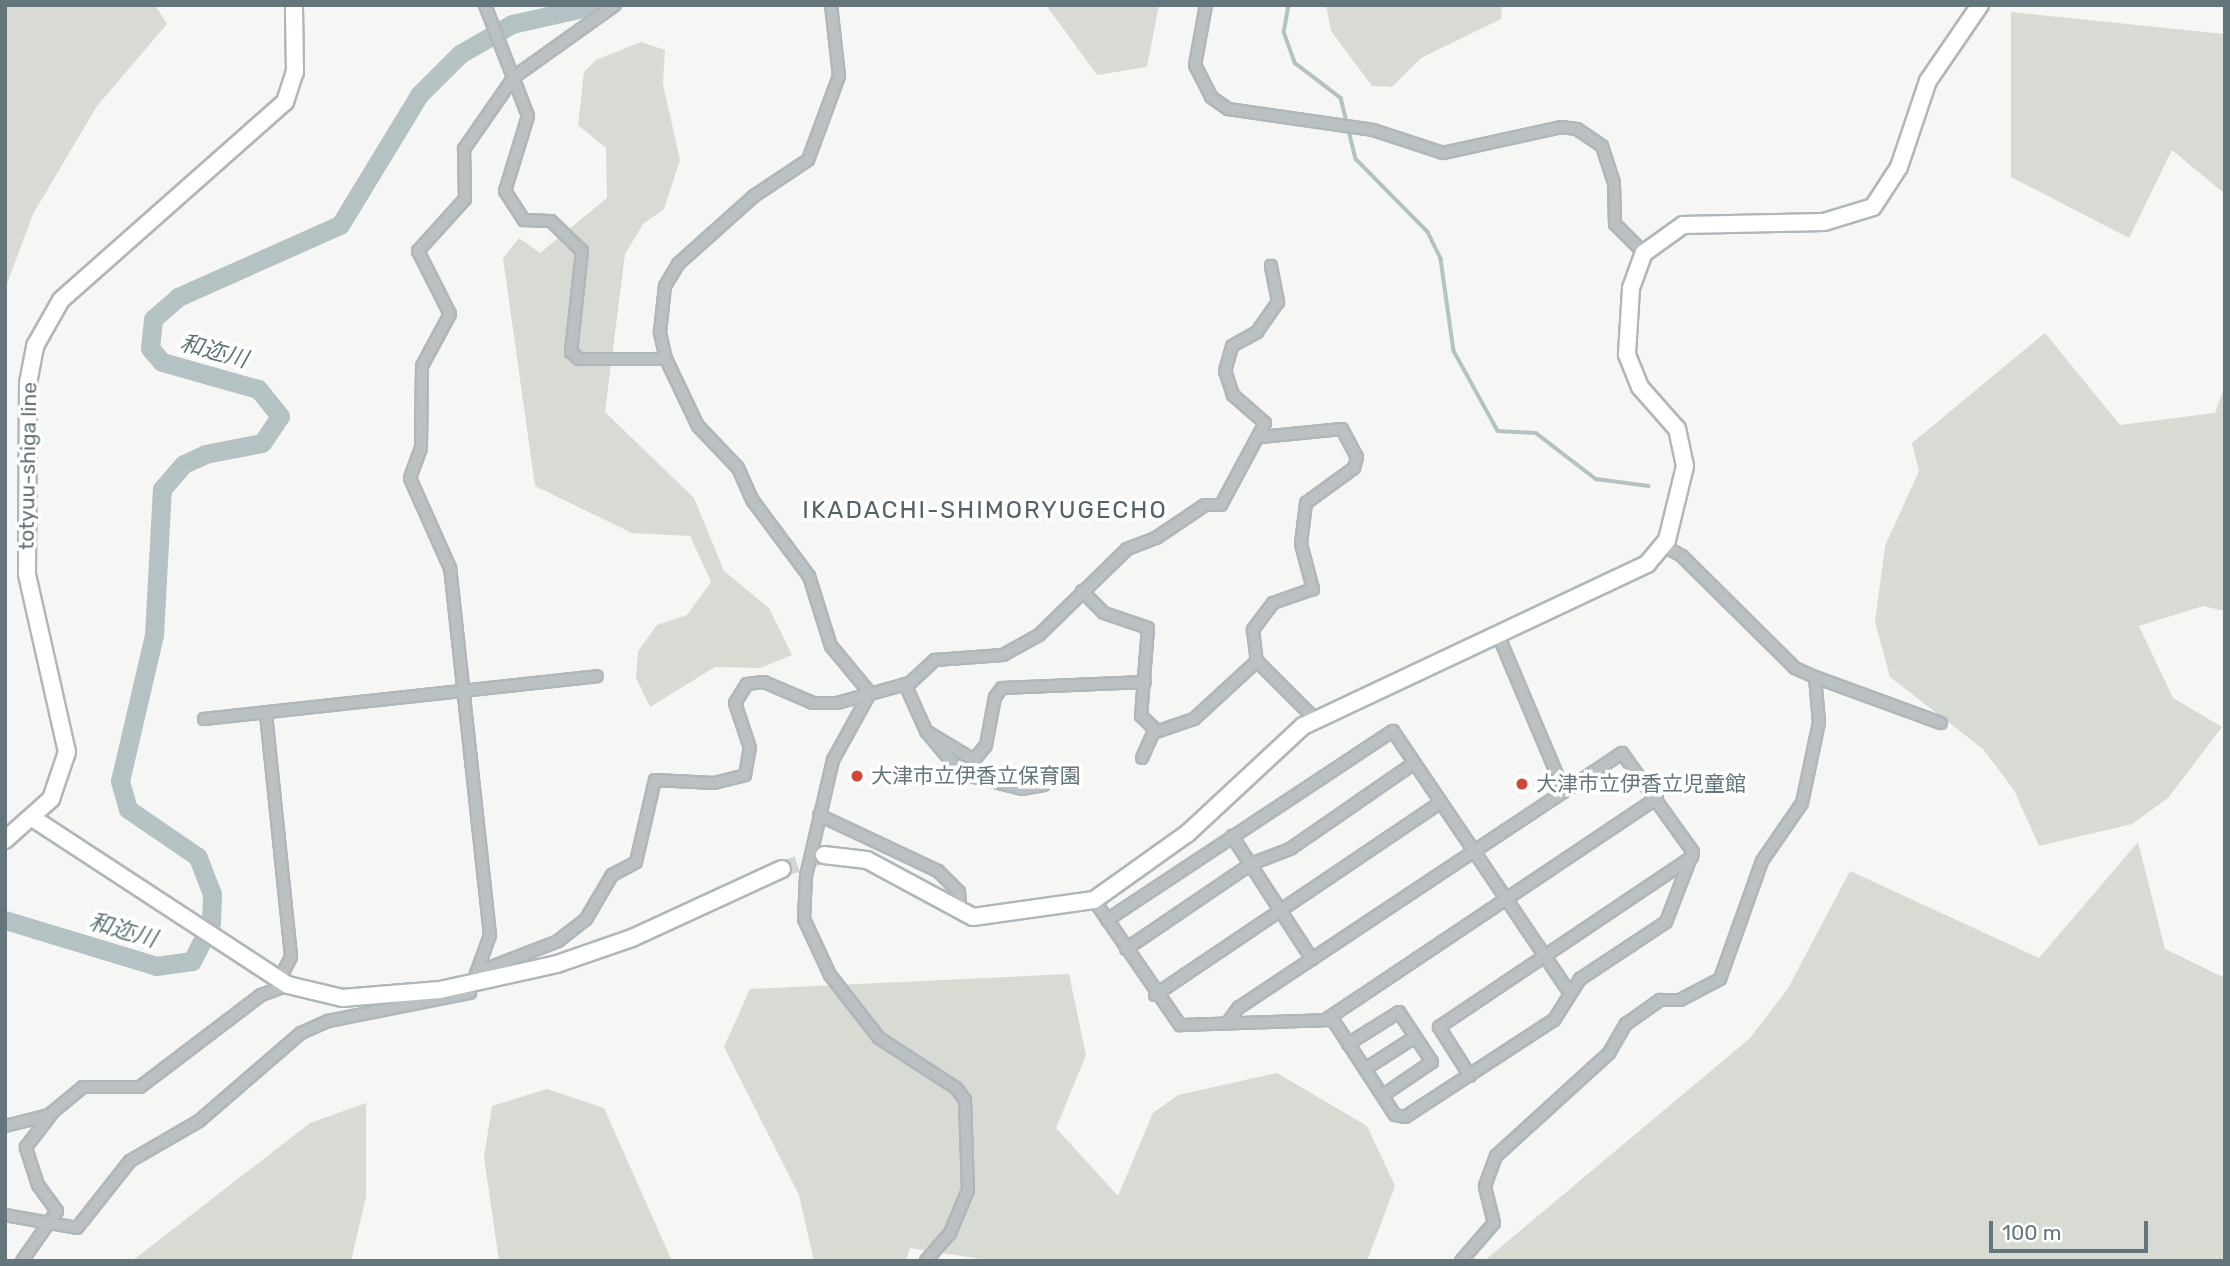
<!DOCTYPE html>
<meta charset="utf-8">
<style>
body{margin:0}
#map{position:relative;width:2230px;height:1266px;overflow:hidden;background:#f6f6f4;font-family:Rubik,"Noto Sans JP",sans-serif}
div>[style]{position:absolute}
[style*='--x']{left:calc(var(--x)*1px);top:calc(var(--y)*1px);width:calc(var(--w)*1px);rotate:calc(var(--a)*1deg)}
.green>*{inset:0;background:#d7dbd3}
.stream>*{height:3.5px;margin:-1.75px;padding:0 1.75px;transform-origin:1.75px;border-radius:1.75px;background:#b4c2c4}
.river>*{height:19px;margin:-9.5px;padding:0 9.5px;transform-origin:9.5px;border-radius:9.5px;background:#b4c2c4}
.secondary-tunnel>*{height:16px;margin-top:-8px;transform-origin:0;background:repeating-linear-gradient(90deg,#d2d6d6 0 16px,transparent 0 24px)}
.roads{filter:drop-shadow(2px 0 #b0b7ba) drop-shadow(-2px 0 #b0b7ba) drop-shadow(0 2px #b0b7ba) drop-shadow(0 -2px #b0b7ba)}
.street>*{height:10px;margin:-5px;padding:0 5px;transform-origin:5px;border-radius:5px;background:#bbc1c3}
.secondary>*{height:16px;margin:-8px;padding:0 8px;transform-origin:8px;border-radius:8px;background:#fff}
.dots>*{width:19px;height:19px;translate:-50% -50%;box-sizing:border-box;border:4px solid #fff;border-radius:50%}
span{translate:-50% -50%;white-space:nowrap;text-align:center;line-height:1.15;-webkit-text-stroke:7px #fff;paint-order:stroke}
.street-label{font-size:21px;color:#64757c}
.poi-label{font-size:21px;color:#64757c}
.left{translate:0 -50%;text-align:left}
.water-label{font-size:23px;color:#5f7477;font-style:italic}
.quarter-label{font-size:24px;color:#556267;letter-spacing:2px}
.frame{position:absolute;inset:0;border:7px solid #64757c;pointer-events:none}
.scale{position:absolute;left:1989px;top:1221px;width:159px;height:32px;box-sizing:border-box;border:4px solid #64757c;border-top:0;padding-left:9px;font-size:21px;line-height:24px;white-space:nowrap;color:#64757c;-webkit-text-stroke:5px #fff;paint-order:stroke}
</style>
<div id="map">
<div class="green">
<i style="clip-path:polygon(5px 5px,155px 5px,167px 24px,97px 106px,33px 214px,5px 289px)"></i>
<i style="clip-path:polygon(1046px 5px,1159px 5px,1147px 67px,1097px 75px)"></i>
<i style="clip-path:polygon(1326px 5px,1502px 5px,1501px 19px,1421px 58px,1392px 87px,1372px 86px,1331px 31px)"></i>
<i style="clip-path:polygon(2011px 12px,2225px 34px,2225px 194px,2172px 150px,2129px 238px,2011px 177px)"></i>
<i style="clip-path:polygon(641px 42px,665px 50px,663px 84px,680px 160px,664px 209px,643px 224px,625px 254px,605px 412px,694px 498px,724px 571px,769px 608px,792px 655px,760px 668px,715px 667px,650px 707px,636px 678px,638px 651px,657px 625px,687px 615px,711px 582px,690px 536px,632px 533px,535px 486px,503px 258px,519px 238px,540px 253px,607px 198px,606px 148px,578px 125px,584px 72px,596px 60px)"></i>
<i style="clip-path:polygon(2045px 333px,2120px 425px,2215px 413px,2225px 385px,2225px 611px,2203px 606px,2139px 626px,2173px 698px,2222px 727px,2168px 798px,2132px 824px,2039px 846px,2014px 790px,1983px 749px,1890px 677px,1875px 622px,1885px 546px,1919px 471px,1912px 443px)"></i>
<i style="clip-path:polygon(2138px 842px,2165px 949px,2225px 978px,2225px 1261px,1484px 1261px,1749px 1039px,1787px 990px,1850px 871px,2039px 958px)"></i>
<i style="clip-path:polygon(1069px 974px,1086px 1055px,1056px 1128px,1118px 1196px,1153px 1113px,1178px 1095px,1277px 1073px,1367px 1126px,1395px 1186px,1367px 1261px,994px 1261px,910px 1248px,906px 1261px,814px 1261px,799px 1195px,724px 1047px,750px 989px)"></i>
<i style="clip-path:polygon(547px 1089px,604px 1108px,672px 1261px,499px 1261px,484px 1157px,492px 1106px)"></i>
<i style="clip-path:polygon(366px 1103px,366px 1197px,351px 1261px,132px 1261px,310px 1123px)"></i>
</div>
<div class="stream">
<i style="--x:1289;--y:5;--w:27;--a:100"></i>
<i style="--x:1284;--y:32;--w:33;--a:70"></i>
<i style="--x:1295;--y:63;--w:58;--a:37.3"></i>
<i style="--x:1341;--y:98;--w:63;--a:76.2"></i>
<i style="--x:1356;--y:159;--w:103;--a:45.4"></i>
<i style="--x:1428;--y:232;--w:30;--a:64"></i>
<i style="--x:1441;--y:259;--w:93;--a:82"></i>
<i style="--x:1454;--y:351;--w:91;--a:61.2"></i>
<i style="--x:1498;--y:431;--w:38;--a:3"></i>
<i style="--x:1536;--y:433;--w:76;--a:37.5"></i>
<i style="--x:1596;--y:479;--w:53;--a:7.5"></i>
</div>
<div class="river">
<i style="--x:5;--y:920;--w:158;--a:16.9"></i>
<i style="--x:156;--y:966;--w:36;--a:-8"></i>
<i style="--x:192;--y:961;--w:42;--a:-63.4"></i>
<i style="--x:211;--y:923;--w:29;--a:-88"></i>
<i style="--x:212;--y:894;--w:40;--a:-111"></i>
<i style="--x:198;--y:857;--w:85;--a:-145.6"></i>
<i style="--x:128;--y:809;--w:29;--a:-106"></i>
<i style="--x:120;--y:781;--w:150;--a:-76.9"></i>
<i style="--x:154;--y:635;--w:146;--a:-86.9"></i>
<i style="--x:162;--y:489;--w:33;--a:-49"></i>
<i style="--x:184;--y:464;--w:23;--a:-25"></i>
<i style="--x:205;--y:454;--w:58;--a:-10.9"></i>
<i style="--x:262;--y:443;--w:32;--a:-56"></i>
<i style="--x:280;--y:416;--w:35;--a:-129"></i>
<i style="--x:258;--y:389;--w:100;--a:-164.3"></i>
<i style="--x:162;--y:362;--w:18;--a:-131"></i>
<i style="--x:150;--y:348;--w:29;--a:-84"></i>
<i style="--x:153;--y:319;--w:33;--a:-41"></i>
<i style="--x:178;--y:297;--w:177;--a:-24"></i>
<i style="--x:340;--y:225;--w:152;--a:-58.7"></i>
<i style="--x:419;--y:95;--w:58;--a:-45"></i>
<i style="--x:460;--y:54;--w:60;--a:-30"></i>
<i style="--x:512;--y:24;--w:86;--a:-12.7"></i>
</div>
<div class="secondary-tunnel">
<i style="--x:782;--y:869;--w:43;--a:-17.6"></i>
</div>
<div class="roads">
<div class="street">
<i style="--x:485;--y:5;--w:119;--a:68.8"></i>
<i style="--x:528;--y:116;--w:78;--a:107"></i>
<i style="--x:505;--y:191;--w:35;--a:57"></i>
<i style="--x:524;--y:220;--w:27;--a:2"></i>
<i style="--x:551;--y:221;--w:43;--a:44.1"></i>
<i style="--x:582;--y:251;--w:102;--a:96.2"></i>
<i style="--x:571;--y:352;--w:11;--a:41"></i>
<i style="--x:579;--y:359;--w:87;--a:0"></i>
<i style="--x:666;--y:359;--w:74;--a:64.5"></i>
<i style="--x:698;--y:426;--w:58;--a:46.4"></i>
<i style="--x:738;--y:468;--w:36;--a:66"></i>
<i style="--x:753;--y:501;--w:94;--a:53.3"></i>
<i style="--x:809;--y:576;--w:73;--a:72.6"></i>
<i style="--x:831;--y:646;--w:61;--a:50.3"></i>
<i style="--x:870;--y:693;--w:77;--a:118.9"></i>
<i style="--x:833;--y:760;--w:119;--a:103.1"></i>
<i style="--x:806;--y:876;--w:43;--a:92.7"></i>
<i style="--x:804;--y:919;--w:62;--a:65.1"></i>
<i style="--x:830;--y:975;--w:80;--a:52.1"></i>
<i style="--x:879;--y:1038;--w:92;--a:33"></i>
<i style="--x:956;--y:1088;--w:15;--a:53"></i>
<i style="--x:965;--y:1100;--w:90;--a:88.1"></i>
<i style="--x:968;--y:1190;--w:47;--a:112.7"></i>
<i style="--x:950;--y:1233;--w:37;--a:131"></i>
<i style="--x:1206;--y:5;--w:61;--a:100.4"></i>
<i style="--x:1195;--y:65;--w:36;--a:63"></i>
<i style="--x:1211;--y:97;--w:21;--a:35"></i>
<i style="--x:1228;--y:109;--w:147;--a:8.2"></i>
<i style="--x:1373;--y:130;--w:74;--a:18.2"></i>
<i style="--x:1443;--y:153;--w:121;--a:-12.4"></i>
<i style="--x:1561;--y:127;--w:16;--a:7"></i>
<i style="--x:1577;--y:129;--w:30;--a:34"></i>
<i style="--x:1602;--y:146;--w:39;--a:72"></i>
<i style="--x:1614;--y:183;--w:41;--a:88.6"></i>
<i style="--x:1615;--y:224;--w:35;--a:45"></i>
<i style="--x:666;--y:359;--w:28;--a:-103"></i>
<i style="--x:660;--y:332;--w:46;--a:-83.8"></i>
<i style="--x:665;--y:286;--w:26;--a:-59"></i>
<i style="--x:678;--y:264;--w:102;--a:-41.8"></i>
<i style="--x:754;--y:196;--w:65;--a:-33.7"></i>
<i style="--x:808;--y:160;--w:90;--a:-69.7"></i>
<i style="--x:839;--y:76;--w:71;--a:-96.4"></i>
<i style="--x:1261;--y:437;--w:81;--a:-5.6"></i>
<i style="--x:1342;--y:429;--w:32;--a:62"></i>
<i style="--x:1357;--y:457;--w:11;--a:105"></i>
<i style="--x:1354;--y:468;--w:59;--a:143.9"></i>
<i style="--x:1306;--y:503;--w:41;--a:97"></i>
<i style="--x:1301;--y:544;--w:47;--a:75.1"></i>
<i style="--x:1313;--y:589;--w:42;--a:160.7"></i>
<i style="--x:1273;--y:603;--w:34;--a:127"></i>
<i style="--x:1253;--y:630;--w:31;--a:83"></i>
<i style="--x:1257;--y:661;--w:82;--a:45"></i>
<i style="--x:1082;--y:591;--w:31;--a:45"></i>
<i style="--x:1104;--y:613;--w:46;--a:18.8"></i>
<i style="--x:1148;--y:628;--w:88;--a:94.5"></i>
<i style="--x:1141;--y:716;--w:22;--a:43"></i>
<i style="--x:1499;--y:637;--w:167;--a:67.1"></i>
<i style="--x:1815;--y:677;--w:134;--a:20.1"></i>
<i style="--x:905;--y:684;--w:51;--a:65.9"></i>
<i style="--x:926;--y:731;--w:56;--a:50.1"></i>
<i style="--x:962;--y:774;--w:62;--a:14"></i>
<i style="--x:1022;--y:789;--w:22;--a:-10"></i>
<i style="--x:266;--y:714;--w:244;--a:84.1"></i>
<i style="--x:291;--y:957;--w:25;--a:117"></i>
<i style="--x:204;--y:719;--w:395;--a:-6.2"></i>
<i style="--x:926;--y:731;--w:56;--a:31.1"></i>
<i style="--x:974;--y:760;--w:19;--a:-51"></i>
<i style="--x:986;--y:745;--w:49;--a:-79.4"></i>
<i style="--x:995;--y:697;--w:11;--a:-52"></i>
<i style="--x:1002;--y:688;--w:143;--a:-2.4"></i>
<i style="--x:1142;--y:758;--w:27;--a:-66"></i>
<i style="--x:1153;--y:733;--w:43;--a:-18.9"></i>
<i style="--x:1194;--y:719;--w:86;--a:-42.6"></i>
<i style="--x:819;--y:815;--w:132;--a:25.2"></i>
<i style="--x:938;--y:871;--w:30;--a:45"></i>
<i style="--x:959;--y:892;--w:21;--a:85"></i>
<i style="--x:1232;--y:836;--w:147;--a:57"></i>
<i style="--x:1094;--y:900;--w:152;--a:55.5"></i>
<i style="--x:1180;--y:1025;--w:153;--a:-1.9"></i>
<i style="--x:1333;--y:1020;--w:113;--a:56.9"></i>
<i style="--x:1395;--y:1115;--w:10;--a:11"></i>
<i style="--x:1405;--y:1117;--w:178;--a:-33.1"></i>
<i style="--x:1554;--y:1020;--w:49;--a:-57.6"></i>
<i style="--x:1580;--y:979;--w:103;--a:-33.5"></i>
<i style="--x:1666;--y:922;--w:75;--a:-68.9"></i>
<i style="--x:1693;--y:852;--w:122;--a:-125.6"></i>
<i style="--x:1622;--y:753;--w:460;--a:146.4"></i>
<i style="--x:1239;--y:1007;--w:19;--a:126"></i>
<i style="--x:1107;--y:920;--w:343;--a:-33.5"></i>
<i style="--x:1393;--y:731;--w:316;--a:56"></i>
<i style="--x:1126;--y:949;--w:151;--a:-34.2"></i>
<i style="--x:1251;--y:864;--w:42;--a:-21"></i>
<i style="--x:1290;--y:849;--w:151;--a:-34.7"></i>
<i style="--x:476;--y:973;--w:88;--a:-21.3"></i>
<i style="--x:558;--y:941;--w:36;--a:-38"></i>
<i style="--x:586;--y:919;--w:51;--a:-59.4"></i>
<i style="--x:612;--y:875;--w:27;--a:-28"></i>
<i style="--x:636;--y:862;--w:84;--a:-77"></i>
<i style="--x:655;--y:780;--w:59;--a:2.9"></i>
<i style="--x:714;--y:783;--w:32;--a:-14"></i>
<i style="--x:745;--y:775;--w:27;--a:-80"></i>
<i style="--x:750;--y:748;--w:47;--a:-108.4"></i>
<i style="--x:735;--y:703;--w:22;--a:-58"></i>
<i style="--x:747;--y:684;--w:17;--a:-7"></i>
<i style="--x:764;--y:682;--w:53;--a:23.2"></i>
<i style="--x:813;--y:703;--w:24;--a:0"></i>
<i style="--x:837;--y:703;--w:76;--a:-15.3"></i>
<i style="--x:910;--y:683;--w:34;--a:-43"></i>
<i style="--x:935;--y:660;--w:68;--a:-4.2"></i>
<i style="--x:1003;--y:655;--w:41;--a:-29.1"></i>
<i style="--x:1039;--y:635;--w:123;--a:-44.3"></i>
<i style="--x:1127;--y:549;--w:31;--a:-21"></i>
<i style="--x:1156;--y:538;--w:59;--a:-34"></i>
<i style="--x:1205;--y:505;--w:16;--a:0"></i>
<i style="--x:1221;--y:505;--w:93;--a:-61.8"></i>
<i style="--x:1265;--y:423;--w:43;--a:-138.8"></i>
<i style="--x:1233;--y:395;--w:25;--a:-108"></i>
<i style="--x:1225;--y:371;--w:26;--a:-74"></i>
<i style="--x:1232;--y:346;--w:29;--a:-29"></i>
<i style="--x:1257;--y:332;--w:37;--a:-55"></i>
<i style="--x:1278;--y:302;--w:37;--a:-101"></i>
<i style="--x:475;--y:977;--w:45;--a:-70.3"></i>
<i style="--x:490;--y:935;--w:369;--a:-96.2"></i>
<i style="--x:450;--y:568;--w:98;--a:-114"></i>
<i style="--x:410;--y:478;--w:32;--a:-70"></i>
<i style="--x:421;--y:448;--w:82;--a:-89.3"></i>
<i style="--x:422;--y:366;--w:59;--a:-61.7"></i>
<i style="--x:450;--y:314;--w:71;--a:-116.9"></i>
<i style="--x:418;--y:251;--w:70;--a:-47.9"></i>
<i style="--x:465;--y:199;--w:50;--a:-91.1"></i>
<i style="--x:464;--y:149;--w:88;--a:-55.2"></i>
<i style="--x:514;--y:77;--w:124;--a:-35.5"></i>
<i style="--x:1155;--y:995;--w:345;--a:-34"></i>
<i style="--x:1327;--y:1019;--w:397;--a:-33.8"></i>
<i style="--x:1348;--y:1044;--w:60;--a:-32.1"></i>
<i style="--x:1399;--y:1012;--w:60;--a:56.6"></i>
<i style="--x:1432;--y:1062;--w:60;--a:145.8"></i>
<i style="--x:1365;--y:1069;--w:59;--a:-32.6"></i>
<i style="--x:1470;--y:1076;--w:58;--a:-122.3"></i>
<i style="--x:1439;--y:1027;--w:305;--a:-33.9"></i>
<i style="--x:5;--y:1126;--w:45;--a:-14"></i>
<i style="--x:49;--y:1115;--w:44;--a:-39.5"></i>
<i style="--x:83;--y:1087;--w:57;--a:0"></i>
<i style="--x:140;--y:1087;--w:152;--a:-37.2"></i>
<i style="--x:261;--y:995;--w:29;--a:-20"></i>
<i style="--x:5;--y:1215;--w:73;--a:10.2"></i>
<i style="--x:77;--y:1228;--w:85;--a:-51.7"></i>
<i style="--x:130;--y:1161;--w:80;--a:-30.1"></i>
<i style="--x:199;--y:1121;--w:135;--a:-40.8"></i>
<i style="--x:301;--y:1033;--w:30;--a:-24"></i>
<i style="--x:328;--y:1021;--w:145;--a:-11.2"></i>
<i style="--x:22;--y:1261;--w:61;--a:-55"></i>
<i style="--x:57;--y:1211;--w:32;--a:-126"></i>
<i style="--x:38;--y:1185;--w:40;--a:-108"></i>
<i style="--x:26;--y:1147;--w:44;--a:-52.4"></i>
<i style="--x:1461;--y:1261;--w:50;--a:-49"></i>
<i style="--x:1494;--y:1223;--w:38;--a:-104"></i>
<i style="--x:1485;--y:1186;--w:32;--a:-70"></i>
<i style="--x:1496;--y:1156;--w:153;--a:-42.3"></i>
<i style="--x:1609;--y:1053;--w:34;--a:-60"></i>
<i style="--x:1626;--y:1024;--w:42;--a:-35.2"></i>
<i style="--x:1660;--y:1000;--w:20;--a:0"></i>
<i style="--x:1680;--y:1000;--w:45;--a:-27.7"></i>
<i style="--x:1720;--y:979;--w:125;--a:-70.4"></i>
<i style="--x:1762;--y:861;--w:70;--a:-55.4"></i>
<i style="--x:1802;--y:803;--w:83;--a:-78.1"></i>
<i style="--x:1819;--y:722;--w:45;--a:-95.1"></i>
<i style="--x:1815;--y:677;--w:22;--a:-156"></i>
<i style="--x:1795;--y:668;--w:159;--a:-135.3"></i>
<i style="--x:1682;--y:556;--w:21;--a:-151"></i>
</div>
<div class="secondary">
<i style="--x:34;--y:819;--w:303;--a:33.2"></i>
<i style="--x:288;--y:985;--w:56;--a:13.5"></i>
<i style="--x:342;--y:998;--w:98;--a:-4.7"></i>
<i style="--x:440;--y:990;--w:120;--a:-12.5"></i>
<i style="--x:557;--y:964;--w:79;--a:-19.1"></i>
<i style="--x:632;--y:938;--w:165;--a:-24.7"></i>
<i style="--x:5;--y:840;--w:62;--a:-41.7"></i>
<i style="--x:51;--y:799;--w:50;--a:-71.2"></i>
<i style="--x:67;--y:752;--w:182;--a:-102.7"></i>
<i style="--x:27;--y:574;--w:191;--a:-89.7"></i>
<i style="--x:28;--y:383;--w:38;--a:-79"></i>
<i style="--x:35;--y:346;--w:53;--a:-60.5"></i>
<i style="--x:61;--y:300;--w:299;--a:-41.5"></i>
<i style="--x:285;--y:102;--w:32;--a:-72"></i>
<i style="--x:295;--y:72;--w:67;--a:-90.9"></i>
<i style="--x:824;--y:855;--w:43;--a:6.6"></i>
<i style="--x:867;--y:860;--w:120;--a:28.3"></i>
<i style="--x:973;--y:917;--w:122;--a:-8"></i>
<i style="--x:1094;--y:900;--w:115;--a:-35.5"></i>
<i style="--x:1188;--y:833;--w:157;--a:-42.9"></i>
<i style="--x:1303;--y:726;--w:380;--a:-25.2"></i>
<i style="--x:1647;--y:564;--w:31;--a:-50"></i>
<i style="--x:1667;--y:540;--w:76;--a:-76.3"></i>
<i style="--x:1685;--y:466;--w:38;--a:-102"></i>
<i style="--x:1677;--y:429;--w:56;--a:-131.4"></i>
<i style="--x:1640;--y:387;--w:35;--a:-112"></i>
<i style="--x:1627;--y:354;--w:66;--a:-86.5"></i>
<i style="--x:1631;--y:288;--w:37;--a:-70"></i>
<i style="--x:1644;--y:253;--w:48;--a:-35.7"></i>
<i style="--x:1683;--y:225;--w:141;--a:-1.2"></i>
<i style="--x:1824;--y:222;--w:51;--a:-17"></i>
<i style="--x:1873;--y:207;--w:48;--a:-57"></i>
<i style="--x:1899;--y:167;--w:91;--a:-71.4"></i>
<i style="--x:1928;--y:81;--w:92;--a:-55.6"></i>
</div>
</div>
<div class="dots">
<i style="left:857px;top:776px;background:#d24638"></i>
<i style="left:1522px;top:784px;background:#d24638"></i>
</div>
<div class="street-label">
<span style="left:28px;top:466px;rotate:-89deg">totyuu-shiga line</span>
</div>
<div class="poi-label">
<span class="left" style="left:871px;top:776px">大津市立伊香立保育園</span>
<span class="left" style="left:1536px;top:784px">大津市立伊香立児童館</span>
</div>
<div class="water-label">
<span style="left:214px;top:351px;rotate:15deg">和迩川</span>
<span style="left:123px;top:930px;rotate:16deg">和迩川</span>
</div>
<div class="quarter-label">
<span style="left:985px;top:511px">IKADACHI-SHIMORYUGECHO</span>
</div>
<div class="frame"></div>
<div class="scale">100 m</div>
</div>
